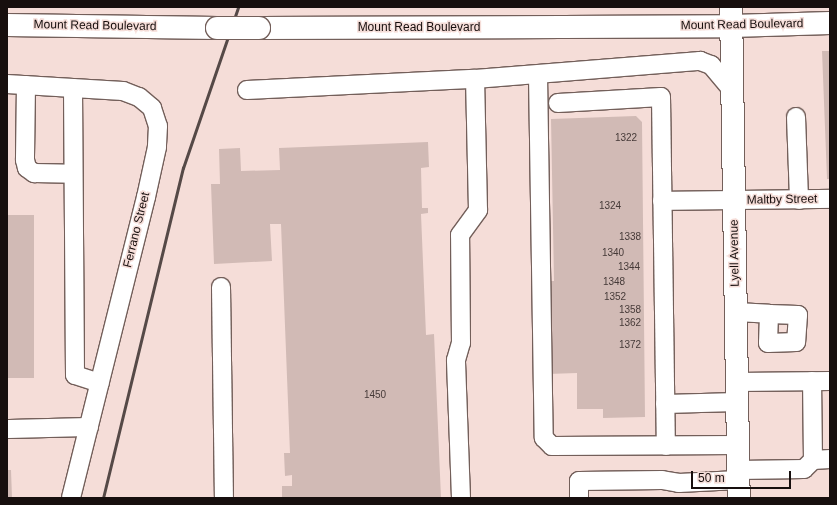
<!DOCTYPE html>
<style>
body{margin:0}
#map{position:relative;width:837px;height:505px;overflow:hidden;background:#f5ddd8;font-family:Arial,sans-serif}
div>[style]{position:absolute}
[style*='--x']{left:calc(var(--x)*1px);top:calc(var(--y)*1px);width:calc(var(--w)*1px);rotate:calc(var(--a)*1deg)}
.building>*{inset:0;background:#d1bab5;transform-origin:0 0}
.roads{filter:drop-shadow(1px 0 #735f5a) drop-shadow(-1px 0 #735f5a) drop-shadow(0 1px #735f5a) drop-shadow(0 -1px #735f5a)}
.minor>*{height:18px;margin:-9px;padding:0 9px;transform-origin:9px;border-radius:9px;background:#fff}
.major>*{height:22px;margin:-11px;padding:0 11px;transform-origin:11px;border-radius:11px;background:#fff}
.rail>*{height:3px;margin:-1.5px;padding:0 1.5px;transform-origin:1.5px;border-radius:1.5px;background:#554947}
.bridges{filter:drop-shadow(1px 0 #735f5a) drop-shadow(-1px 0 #735f5a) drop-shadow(0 1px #735f5a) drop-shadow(0 -1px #735f5a)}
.major-bridge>*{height:22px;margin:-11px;padding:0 11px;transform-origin:11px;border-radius:11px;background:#fff}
span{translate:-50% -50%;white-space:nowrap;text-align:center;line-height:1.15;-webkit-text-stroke:3px #f5ddd8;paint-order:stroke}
.number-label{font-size:10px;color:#463a38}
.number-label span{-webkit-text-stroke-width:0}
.street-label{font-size:12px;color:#170f0e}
.frame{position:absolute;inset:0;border:8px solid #170f0e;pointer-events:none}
.scale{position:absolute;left:691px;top:471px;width:100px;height:18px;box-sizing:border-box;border:2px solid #170f0e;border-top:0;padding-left:5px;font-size:12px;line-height:14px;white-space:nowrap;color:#170f0e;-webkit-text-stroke:3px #f5ddd8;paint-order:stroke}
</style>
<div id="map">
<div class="building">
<i style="clip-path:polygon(822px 51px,830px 51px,830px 179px,827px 179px)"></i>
<i style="clip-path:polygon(636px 116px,642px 122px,645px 417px,603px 418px,603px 409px,577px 409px,577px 373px,548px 374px,547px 281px,554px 281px,551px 119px)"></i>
<i style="clip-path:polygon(428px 142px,429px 167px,421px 168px,422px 208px,428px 208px,428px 213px,421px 214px,426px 335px,434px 334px,441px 498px,282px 498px,282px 486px,292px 486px,292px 475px,285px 476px,284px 453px,290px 453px,281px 224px,270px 224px,272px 261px,214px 264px,211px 184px,220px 184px,219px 149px,240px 148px,241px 171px,280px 170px,279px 148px)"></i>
<i style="left:7px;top:215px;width:27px;height:163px"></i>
<i style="clip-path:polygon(7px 470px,11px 470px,12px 498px,7px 498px)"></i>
</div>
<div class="roads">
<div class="minor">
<i style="--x:538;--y:75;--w:363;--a:89.1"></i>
<i style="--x:544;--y:438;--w:11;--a:45"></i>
<i style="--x:552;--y:446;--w:186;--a:-0.3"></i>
<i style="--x:7;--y:84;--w:116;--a:3.5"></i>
<i style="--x:123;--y:91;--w:17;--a:21"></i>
<i style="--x:139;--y:97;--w:17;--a:40"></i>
<i style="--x:152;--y:108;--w:19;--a:72"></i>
<i style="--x:158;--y:126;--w:21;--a:93"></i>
<i style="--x:157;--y:147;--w:51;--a:102.4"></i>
<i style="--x:146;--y:197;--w:310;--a:104"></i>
<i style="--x:26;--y:85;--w:75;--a:90.8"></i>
<i style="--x:25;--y:160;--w:8;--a:76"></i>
<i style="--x:27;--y:168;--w:9;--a:36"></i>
<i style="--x:34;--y:173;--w:39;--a:1"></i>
<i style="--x:73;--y:88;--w:287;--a:89.6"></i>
<i style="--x:75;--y:375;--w:26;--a:18"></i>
<i style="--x:247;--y:90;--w:228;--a:-2.8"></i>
<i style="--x:475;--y:79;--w:226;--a:-4.6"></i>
<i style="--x:700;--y:61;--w:12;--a:20"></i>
<i style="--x:711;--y:65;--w:33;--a:50"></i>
<i style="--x:558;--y:103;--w:103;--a:-3.3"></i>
<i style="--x:661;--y:97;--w:349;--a:89.2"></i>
<i style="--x:796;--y:117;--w:83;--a:87.9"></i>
<i style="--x:662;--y:201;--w:168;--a:-0.7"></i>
<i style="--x:221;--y:287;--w:211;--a:89.2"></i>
<i style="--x:736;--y:312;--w:33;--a:3"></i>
<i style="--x:769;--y:314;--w:29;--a:2"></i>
<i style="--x:798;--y:315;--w:27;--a:94"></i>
<i style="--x:796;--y:342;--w:28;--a:178"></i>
<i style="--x:768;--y:343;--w:29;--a:-88"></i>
<i style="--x:737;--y:382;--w:93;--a:-0.6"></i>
<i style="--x:665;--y:404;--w:72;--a:-1.6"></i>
<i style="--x:7;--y:429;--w:82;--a:-1.4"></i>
<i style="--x:813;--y:460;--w:17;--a:-3"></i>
<i style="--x:738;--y:470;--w:66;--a:-0.9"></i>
<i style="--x:804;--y:469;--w:13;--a:-45"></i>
<i style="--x:813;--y:460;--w:79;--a:-90.7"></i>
<i style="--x:461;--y:498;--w:138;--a:-92.1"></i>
<i style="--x:456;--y:360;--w:18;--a:-74"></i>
<i style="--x:461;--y:343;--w:108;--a:-90.5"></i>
<i style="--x:460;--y:235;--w:31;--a:-54"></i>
<i style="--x:478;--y:210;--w:131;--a:-91.3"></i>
<i style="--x:579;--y:498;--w:17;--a:-90"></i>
<i style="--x:579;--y:481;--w:83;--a:-0.7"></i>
<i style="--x:662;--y:480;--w:17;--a:10"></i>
<i style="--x:679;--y:483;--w:59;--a:-2.9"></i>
</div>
<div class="major">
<i style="--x:731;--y:7;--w:491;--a:89.1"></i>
<i style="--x:7;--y:25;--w:210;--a:0.8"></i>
<i style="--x:259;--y:28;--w:473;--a:-0.2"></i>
<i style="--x:732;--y:26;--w:98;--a:-1.8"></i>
</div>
</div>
<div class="rail">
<i style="--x:103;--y:498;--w:340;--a:-76.4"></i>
<i style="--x:183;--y:168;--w:170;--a:-71.1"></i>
</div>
<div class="bridges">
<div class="major-bridge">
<i style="--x:217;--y:28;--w:42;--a:0"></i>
</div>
</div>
<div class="number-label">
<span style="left:626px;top:138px">1322</span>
<span style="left:610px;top:206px">1324</span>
<span style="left:630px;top:237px">1338</span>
<span style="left:613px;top:253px">1340</span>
<span style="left:629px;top:267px">1344</span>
<span style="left:614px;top:282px">1348</span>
<span style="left:615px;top:297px">1352</span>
<span style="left:630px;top:310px">1358</span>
<span style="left:630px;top:323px">1362</span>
<span style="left:630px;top:345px">1372</span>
<span style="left:375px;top:395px">1450</span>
</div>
<div class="street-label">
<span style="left:742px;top:25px;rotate:-1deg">Mount Read Boulevard</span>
<span style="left:95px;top:26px;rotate:1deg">Mount Read Boulevard</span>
<span style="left:419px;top:28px">Mount Read Boulevard</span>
<span style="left:782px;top:200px;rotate:-1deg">Maltby Street</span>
<span style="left:137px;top:230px;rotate:-76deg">Ferrano Street</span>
<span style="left:735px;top:253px;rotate:-91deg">Lyell Avenue</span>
</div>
<div class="frame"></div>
<div class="scale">50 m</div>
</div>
